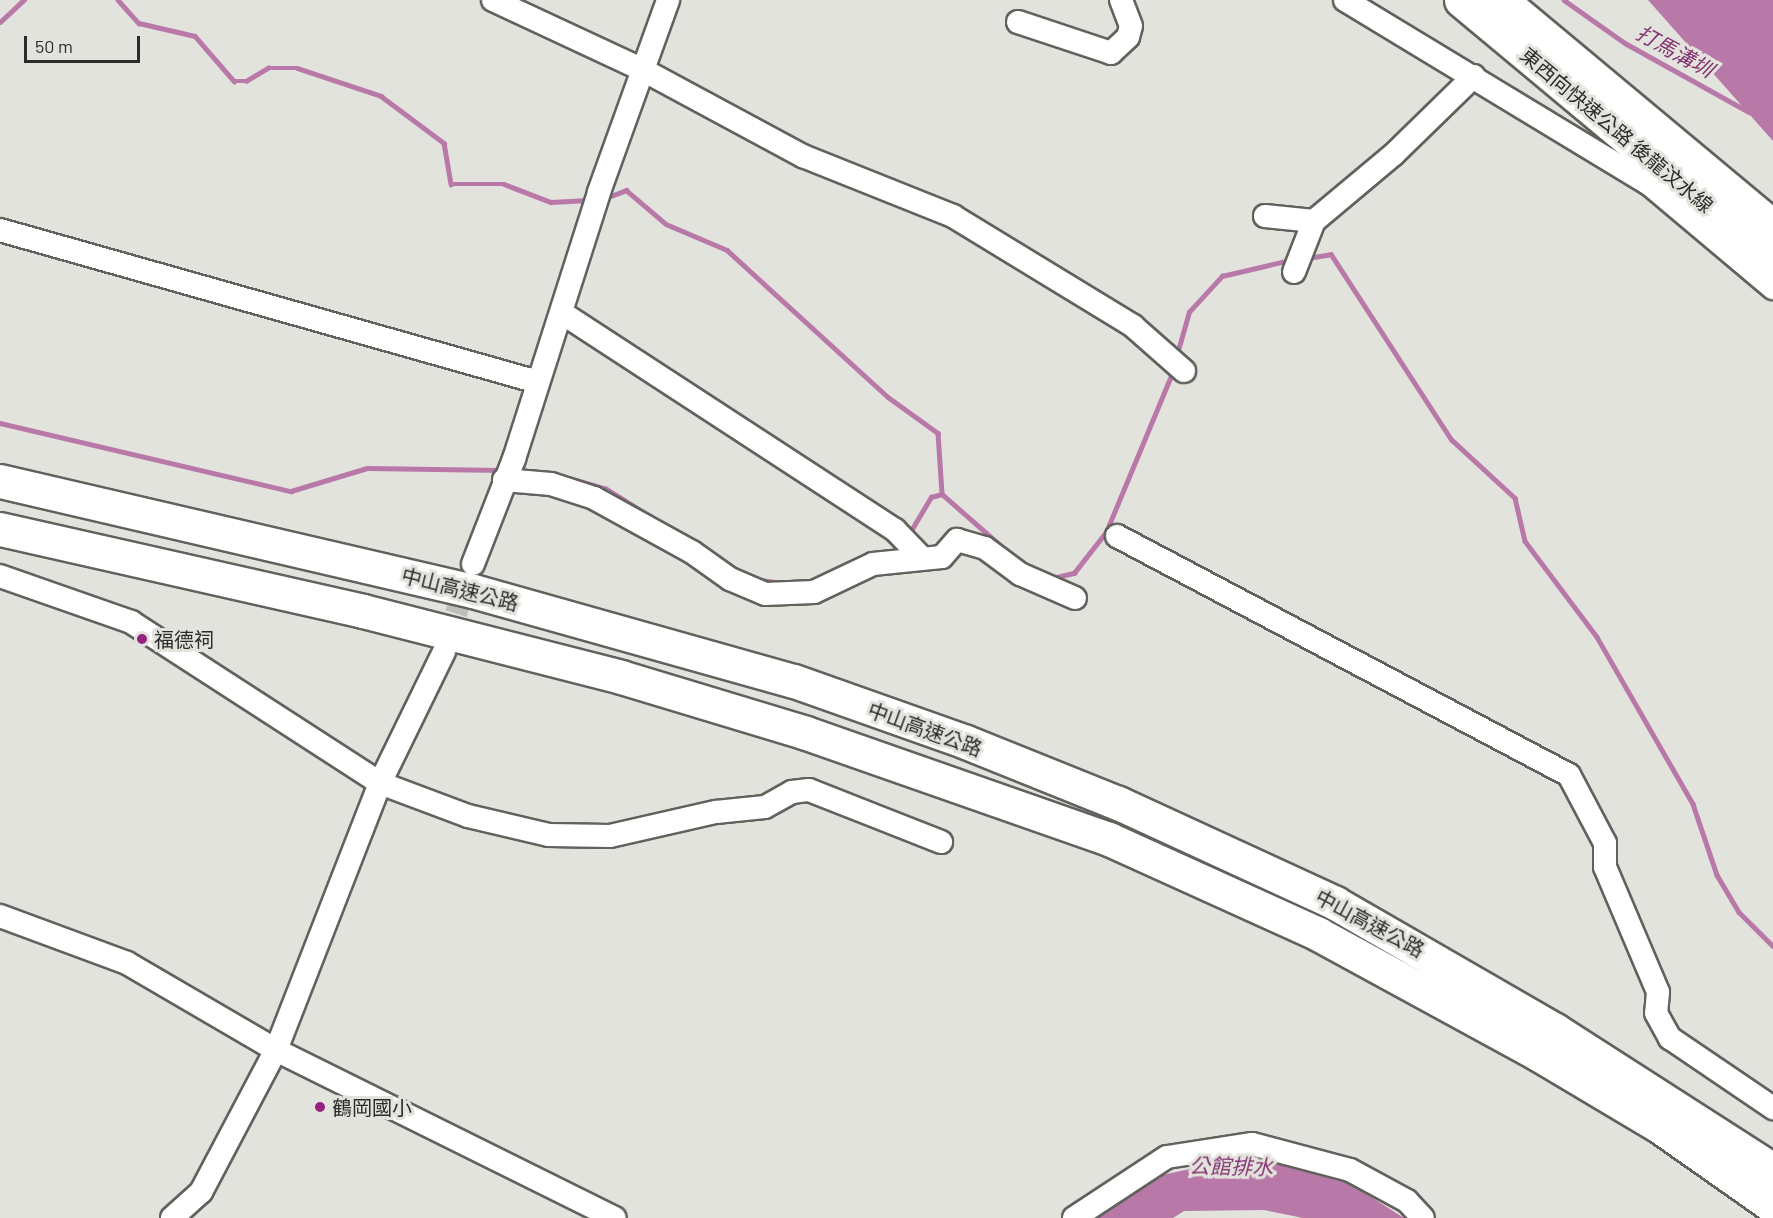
<!DOCTYPE html>
<meta charset="utf-8">
<style>
body{margin:0}
#map{position:relative;width:1773px;height:1218px;overflow:hidden;background:#e3e3de;font-family:Barlow,"Noto Sans TC",sans-serif}
div>[style]{position:absolute}
[style*='--x']{left:calc(var(--x)*1px);top:calc(var(--y)*1px);width:calc(var(--w)*1px);rotate:calc(var(--a)*1deg)}
.water>*{inset:0;background:#b979a8}
.stream>*{height:4.5px;margin:-2.25px;padding:0 2.25px;transform-origin:2.25px;border-radius:2.25px;background:#b979a8}
.minor-tunnel>*{height:22px;margin-top:-11px;transform-origin:0;background:repeating-linear-gradient(90deg,#bebeba 0 22px,transparent 0 33px)}
.roads{filter:drop-shadow(2px 0 #61615d) drop-shadow(-2px 0 #61615d) drop-shadow(0 2px #61615d) drop-shadow(0 -2px #61615d)}
.minor>*{height:22px;margin:-11px;padding:0 11px;transform-origin:11px;border-radius:11px;background:#fff}
.highway>*{height:33px;margin:-16.5px;padding:0 16.5px;transform-origin:16.5px;border-radius:16.5px;background:#fff}
.dots>*{width:16px;height:16px;translate:-50% -50%;box-sizing:border-box;border:3px solid #e3e3de;border-radius:50%}
span{translate:-50% -50%;white-space:nowrap;text-align:center;line-height:1.15;-webkit-text-stroke:6px #e3e3de;paint-order:stroke}
.street-label{font-size:20px;color:#2b2b29}
.poi-label{font-size:20px;color:#2b2b29}
.left{translate:0 -50%;text-align:left}
.water-label{font-size:21px;color:#833571;font-style:italic}
.scale{position:absolute;left:24px;top:36px;width:116px;height:27px;box-sizing:border-box;border:3px solid #2b2b29;border-top:0;padding-left:8px;font-size:18px;line-height:21px;white-space:nowrap;color:#2b2b29;-webkit-text-stroke:4px #e3e3de;paint-order:stroke}
</style>
<div id="map">
<div class="water">
<i style="clip-path:polygon(1648px 0,1773px 0,1773px 141px)"></i>
<i style="clip-path:polygon(1226px 1161px,1275px 1162px,1351px 1184px,1404px 1218px,1303px 1218px,1264px 1210px,1184px 1211px,1173px 1218px,1085px 1218px,1144px 1179px)"></i>
</div>
<div class="stream">
<i style="--x:118;--y:0;--w:31;--a:48"></i>
<i style="--x:139;--y:23;--w:57;--a:13.1"></i>
<i style="--x:195;--y:36;--w:60;--a:49.1"></i>
<i style="--x:234;--y:81;--w:12;--a:0"></i>
<i style="--x:246;--y:81;--w:26;--a:-31"></i>
<i style="--x:268;--y:68;--w:29;--a:0"></i>
<i style="--x:297;--y:68;--w:89;--a:18.4"></i>
<i style="--x:381;--y:96;--w:79;--a:36.7"></i>
<i style="--x:444;--y:143;--w:42;--a:80.3"></i>
<i style="--x:451;--y:184;--w:53;--a:0"></i>
<i style="--x:504;--y:184;--w:50;--a:21"></i>
<i style="--x:551;--y:202;--w:37;--a:-3"></i>
<i style="--x:1564;--y:0;--w:75;--a:35.2"></i>
<i style="--x:1625;--y:43;--w:142;--a:29.1"></i>
<i style="--x:0;--y:22;--w:33;--a:-43"></i>
<i style="--x:603;--y:199;--w:25;--a:-21"></i>
<i style="--x:626;--y:190;--w:52;--a:40.4"></i>
<i style="--x:666;--y:224;--w:66;--a:23.1"></i>
<i style="--x:727;--y:250;--w:218;--a:42.4"></i>
<i style="--x:888;--y:397;--w:62;--a:35.8"></i>
<i style="--x:938;--y:433;--w:61;--a:86.2"></i>
<i style="--x:942;--y:494;--w:86;--a:41.2"></i>
<i style="--x:1307;--y:258;--w:24;--a:-9"></i>
<i style="--x:1331;--y:254;--w:222;--a:57"></i>
<i style="--x:1452;--y:440;--w:86;--a:42.6"></i>
<i style="--x:1515;--y:498;--w:44;--a:76.9"></i>
<i style="--x:1525;--y:541;--w:120;--a:53.1"></i>
<i style="--x:1597;--y:637;--w:193;--a:60.1"></i>
<i style="--x:1693;--y:804;--w:75;--a:71.3"></i>
<i style="--x:1717;--y:875;--w:43;--a:59.3"></i>
<i style="--x:1739;--y:912;--w:48;--a:45"></i>
<i style="--x:1177;--y:354;--w:44;--a:-74.1"></i>
<i style="--x:1189;--y:312;--w:49;--a:-47.5"></i>
<i style="--x:1222;--y:276;--w:70;--a:-13.2"></i>
<i style="--x:0;--y:423;--w:299;--a:13.2"></i>
<i style="--x:291;--y:491;--w:79;--a:-16.8"></i>
<i style="--x:367;--y:468;--w:135;--a:0.8"></i>
<i style="--x:516;--y:470;--w:36;--a:6"></i>
<i style="--x:569;--y:478;--w:37;--a:16"></i>
<i style="--x:605;--y:488;--w:53;--a:31.9"></i>
<i style="--x:909;--y:534;--w:43;--a:-59.3"></i>
<i style="--x:931;--y:497;--w:11;--a:-15"></i>
<i style="--x:1052;--y:578;--w:23;--a:-13"></i>
<i style="--x:1074;--y:573;--w:52;--a:-52"></i>
<i style="--x:1106;--y:532;--w:174;--a:-67.4"></i>
<i style="--x:755;--y:579;--w:24;--a:9"></i>
</div>
<div class="minor-tunnel">
<i style="--x:446;--y:645;--w:72;--a:-72.3"></i>
</div>
<div class="roads">
<div class="minor">
<i style="--x:493;--y:0;--w:166;--a:25"></i>
<i style="--x:643;--y:70;--w:182;--a:28.3"></i>
<i style="--x:803;--y:156;--w:162;--a:21.8"></i>
<i style="--x:953;--y:216;--w:211;--a:31.4"></i>
<i style="--x:1133;--y:326;--w:68;--a:41.4"></i>
<i style="--x:1345;--y:0;--w:355;--a:31.2"></i>
<i style="--x:1649;--y:184;--w:162;--a:40"></i>
<i style="--x:1018;--y:22;--w:98;--a:18.4"></i>
<i style="--x:1111;--y:53;--w:23;--a:-43"></i>
<i style="--x:1128;--y:37;--w:11;--a:-75"></i>
<i style="--x:1131;--y:26;--w:28;--a:-111"></i>
<i style="--x:1265;--y:216;--w:49;--a:5.8"></i>
<i style="--x:1314;--y:221;--w:103;--a:-39.9"></i>
<i style="--x:1393;--y:155;--w:113;--a:-44.3"></i>
<i style="--x:0;--y:230;--w:559;--a:15.78"></i>
<i style="--x:1294;--y:272;--w:55;--a:-68.6"></i>
<i style="--x:562;--y:313;--w:397;--a:33.1"></i>
<i style="--x:895;--y:530;--w:39;--a:46"></i>
<i style="--x:504;--y:480;--w:47;--a:4.9"></i>
<i style="--x:551;--y:484;--w:45;--a:18"></i>
<i style="--x:594;--y:498;--w:112;--a:28.9"></i>
<i style="--x:692;--y:552;--w:47;--a:35.4"></i>
<i style="--x:730;--y:579;--w:38;--a:23"></i>
<i style="--x:765;--y:594;--w:49;--a:-2.3"></i>
<i style="--x:814;--y:592;--w:65;--a:-25.4"></i>
<i style="--x:873;--y:564;--w:69;--a:-5.8"></i>
<i style="--x:942;--y:557;--w:23;--a:-49"></i>
<i style="--x:957;--y:540;--w:29;--a:16"></i>
<i style="--x:985;--y:548;--w:44;--a:36.6"></i>
<i style="--x:1020;--y:574;--w:60;--a:23.6"></i>
<i style="--x:1117;--y:536;--w:511;--a:27.87"></i>
<i style="--x:1569;--y:775;--w:77;--a:62.1"></i>
<i style="--x:1605;--y:843;--w:24;--a:90"></i>
<i style="--x:1605;--y:867;--w:136;--a:67"></i>
<i style="--x:1658;--y:992;--w:21;--a:95"></i>
<i style="--x:1656;--y:1013;--w:29;--a:61"></i>
<i style="--x:1670;--y:1038;--w:125;--a:34.2"></i>
<i style="--x:473;--y:564;--w:113;--a:-68.7"></i>
<i style="--x:514;--y:459;--w:280;--a:-72.3"></i>
<i style="--x:599;--y:192;--w:204;--a:-70.2"></i>
<i style="--x:0;--y:576;--w:139;--a:19.3"></i>
<i style="--x:131;--y:622;--w:297;--a:32.9"></i>
<i style="--x:380;--y:783;--w:94;--a:20.6"></i>
<i style="--x:468;--y:816;--w:83;--a:13.2"></i>
<i style="--x:549;--y:835;--w:61;--a:0.9"></i>
<i style="--x:610;--y:836;--w:109;--a:-12.8"></i>
<i style="--x:716;--y:812;--w:49;--a:-5.8"></i>
<i style="--x:765;--y:807;--w:31;--a:-29"></i>
<i style="--x:792;--y:792;--w:17;--a:-7"></i>
<i style="--x:809;--y:790;--w:142;--a:21.5"></i>
<i style="--x:0;--y:916;--w:135;--a:20.3"></i>
<i style="--x:127;--y:963;--w:173;--a:30.3"></i>
<i style="--x:276;--y:1050;--w:378;--a:26.4"></i>
<i style="--x:172;--y:1218;--w:39;--a:-42"></i>
<i style="--x:201;--y:1192;--w:161;--a:-62.2"></i>
<i style="--x:276;--y:1050;--w:287;--a:-68.7"></i>
<i style="--x:380;--y:783;--w:146;--a:-64"></i>
<i style="--x:1074;--y:1218;--w:111;--a:-33.3"></i>
<i style="--x:1167;--y:1157;--w:86;--a:-8.7"></i>
<i style="--x:1252;--y:1144;--w:101;--a:14.9"></i>
<i style="--x:1350;--y:1170;--w:65;--a:28.5"></i>
<i style="--x:1407;--y:1201;--w:23;--a:47"></i>
</div>
<div class="highway">
<i style="--x:1461;--y:0;--w:406;--a:39.8"></i>
<i style="--x:1501;--y:0;--w:354;--a:39.8"></i>
<i style="--x:0;--y:481;--w:486;--a:13.1"></i>
<i style="--x:473;--y:591;--w:333;--a:15.7"></i>
<i style="--x:794;--y:681;--w:182;--a:19.5"></i>
<i style="--x:966;--y:742;--w:164;--a:21.9"></i>
<i style="--x:1118;--y:803;--w:239;--a:24.7"></i>
<i style="--x:1335;--y:903;--w:254;--a:30"></i>
<i style="--x:1555;--y:1030;--w:259;--a:32.7"></i>
<i style="--x:0;--y:529;--w:372;--a:12.7"></i>
<i style="--x:363;--y:611;--w:266;--a:14.3"></i>
<i style="--x:621;--y:677;--w:193;--a:16.8"></i>
<i style="--x:806;--y:733;--w:321;--a:19.3"></i>
<i style="--x:1109;--y:839;--w:230;--a:24.4"></i>
<i style="--x:1318;--y:934;--w:251;--a:28.6"></i>
<i style="--x:1538;--y:1054;--w:141;--a:30.8"></i>
<i style="--x:1659;--y:1126;--w:139;--a:35.1"></i>
</div>
</div>
<div class="dots">
<i style="left:142px;top:639px;background:#962280"></i>
<i style="left:320px;top:1107px;background:#962280"></i>
</div>
<div class="street-label">
<span style="left:1617px;top:130px;rotate:40deg">東西向快速公路 後龍汶水線</span>
<span style="left:460px;top:589px;rotate:14deg">中山高速公路</span>
<span style="left:925px;top:729px;rotate:20deg">中山高速公路</span>
<span style="left:1370px;top:923px;rotate:28deg">中山高速公路</span>
</div>
<div class="poi-label">
<span class="left" style="left:154px;top:639px">福德祠</span>
<span class="left" style="left:332px;top:1107px">鶴岡國小</span>
</div>
<div class="water-label">
<span style="left:1675px;top:51px;rotate:29deg">打馬溝圳</span>
<span style="left:1231px;top:1166px;rotate:1deg">公館排水</span>
</div>
<div class="scale">50 m</div>
</div>
